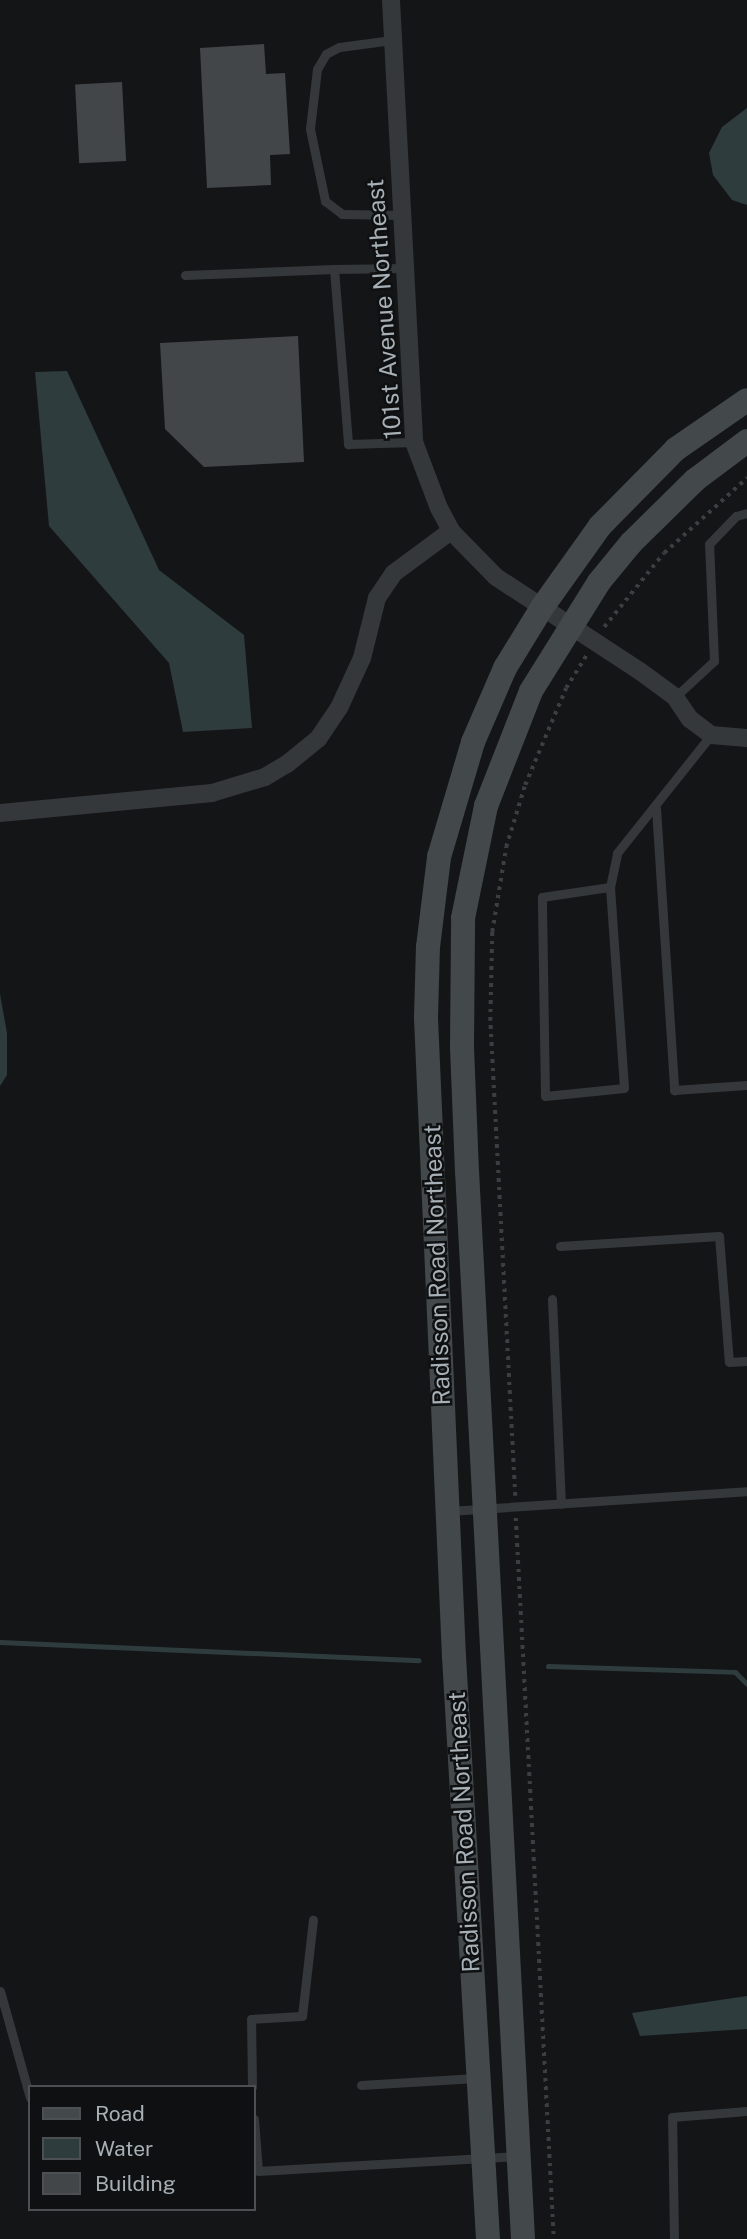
<!DOCTYPE html>
<style>
body{margin:0}
#map{position:relative;width:747px;height:2239px;overflow:hidden;background:#141516;font-family:"Public Sans",sans-serif}
div>[style]{position:absolute}
[style*='--x']{left:calc(var(--x)*1px);top:calc(var(--y)*1px);width:calc(var(--w)*1px);rotate:calc(var(--a)*1deg)}
.water>*{inset:0;background:#2e3c3e}
.stream>*{height:5px;margin:-2.5px;padding:0 2.5px;transform-origin:2.5px;border-radius:2.5px;background:#2e3c3e}
.building>*{inset:0;background:#434649;transform-origin:0 0}
.path>*{height:3.5px;margin-top:-1.75px;transform-origin:0;background:repeating-linear-gradient(90deg,#3b3f42 0 3.5px,transparent 0 8.5px)}
.lane>*{height:9px;margin:-4.5px;padding:0 4.5px;transform-origin:4.5px;border-radius:4.5px;background:#35383b}
.street>*{height:18px;margin:-9px;padding:0 9px;transform-origin:9px;border-radius:9px;background:#35383b}
.secondary>*{height:24px;margin:-12px;padding:0 12px;transform-origin:12px;border-radius:12px;background:#43484b}
span{translate:-50% -50%;white-space:nowrap;text-align:center;line-height:1.15;-webkit-text-stroke:5px #0f1011;paint-order:stroke}
.street-label{font-size:24px;color:#a7b0b6}
.legend{position:absolute;left:28px;top:2085px;width:228px;height:126px;box-sizing:border-box;background:#0f1011;border:2px solid #4c5053;margin:0;padding:9px 12px;list-style:none;font-size:21px;color:#a7b0b6}
.legend li{display:flex;align-items:center;gap:14px;height:35px}
.legend b{width:35px;border:2px solid #4c5053}
</style>
<div id="map">
<div class="water">
<i style="clip-path:polygon(747px 108px,747px 205px,732px 200px,713px 175px,709px 153px,722px 127px)"></i>
<i style="clip-path:polygon(67px 371px,159px 570px,244px 635px,252px 728px,183px 732px,169px 663px,49px 526px,35px 372px)"></i>
<i style="clip-path:polygon(0 994px,7px 1033px,7px 1075px,0 1086px)"></i>
<i style="clip-path:polygon(747px 1996px,747px 2029px,640px 2036px,632px 2013px)"></i>
</div>
<div class="stream">
<i style="--x:0;--y:1642;--w:419;--a:2.5"></i>
<i style="--x:548;--y:1666;--w:187;--a:1.8"></i>
<i style="--x:735;--y:1672;--w:17;--a:45"></i>
</div>
<div class="building">
<i style="clip-path:polygon(264px 44px,266px 74px,285px 73px,290px 154px,270px 155px,271px 185px,207px 188px,200px 48px)"></i>
<i style="left:122px;top:82px;width:79px;height:47px;rotate:87deg"></i>
<i style="clip-path:polygon(298px 336px,304px 462px,204px 467px,165px 429px,160px 343px)"></i>
</div>
<div class="path">
<i style="--x:604;--y:627;--w:95;--a:-51"></i>
<i style="--x:664;--y:553;--w:112;--a:-42.1"></i>
<i style="--x:515;--y:1496;--w:476;--a:-93"></i>
<i style="--x:490;--y:1021;--w:89;--a:-88.7"></i>
<i style="--x:492;--y:932;--w:86;--a:-80.6"></i>
<i style="--x:506;--y:847;--w:65;--a:-73"></i>
<i style="--x:525;--y:785;--w:105;--a:-67.1"></i>
<i style="--x:566;--y:688;--w:39;--a:-58"></i>
<i style="--x:516;--y:1518;--w:722;--a:86.98"></i>
</div>
<div class="lane">
<i style="--x:392;--y:40;--w:53;--a:172.5"></i>
<i style="--x:339;--y:47;--w:15;--a:152"></i>
<i style="--x:326;--y:54;--w:17;--a:121"></i>
<i style="--x:317;--y:69;--w:60;--a:96.7"></i>
<i style="--x:310;--y:129;--w:74;--a:78.2"></i>
<i style="--x:325;--y:201;--w:21;--a:37"></i>
<i style="--x:342;--y:214;--w:59;--a:1"></i>
<i style="--x:404;--y:268;--w:70;--a:179.2"></i>
<i style="--x:334;--y:269;--w:176;--a:85.4"></i>
<i style="--x:348;--y:444;--w:66;--a:-1.7"></i>
<i style="--x:185;--y:275;--w:149;--a:-2.3"></i>
<i style="--x:675;--y:697;--w:53;--a:-42.7"></i>
<i style="--x:714;--y:661;--w:117;--a:-92.4"></i>
<i style="--x:709;--y:544;--w:39;--a:-46"></i>
<i style="--x:736;--y:516;--w:11;--a:-15"></i>
<i style="--x:656;--y:808;--w:283;--a:86.3"></i>
<i style="--x:674;--y:1090;--w:73;--a:-3.9"></i>
<i style="--x:610;--y:887;--w:201;--a:86"></i>
<i style="--x:624;--y:1088;--w:79;--a:174.2"></i>
<i style="--x:545;--y:1096;--w:199;--a:-90.9"></i>
<i style="--x:542;--y:897;--w:69;--a:-8.4"></i>
<i style="--x:610;--y:887;--w:35;--a:-78"></i>
<i style="--x:617;--y:853;--w:151;--a:-51.5"></i>
<i style="--x:560;--y:1246;--w:159;--a:-3.6"></i>
<i style="--x:719;--y:1236;--w:126;--a:85.5"></i>
<i style="--x:729;--y:1362;--w:18;--a:-3"></i>
<i style="--x:552;--y:1299;--w:205;--a:87.5"></i>
<i style="--x:449;--y:1511;--w:299;--a:-3.8"></i>
<i style="--x:0;--y:1991;--w:111;--a:74.3"></i>
<i style="--x:361;--y:2085;--w:115;--a:-3.5"></i>
<i style="--x:252;--y:2087;--w:68;--a:-90.8"></i>
<i style="--x:251;--y:2019;--w:51;--a:-3.4"></i>
<i style="--x:302;--y:2016;--w:97;--a:-83.5"></i>
<i style="--x:254;--y:2119;--w:52;--a:85.6"></i>
<i style="--x:258;--y:2171;--w:257;--a:-3.3"></i>
<i style="--x:674;--y:2239;--w:122;--a:-90.9"></i>
<i style="--x:672;--y:2117;--w:75;--a:-4.6"></i>
</div>
<div class="street">
<i style="--x:391;--y:0;--w:443;--a:87"></i>
<i style="--x:414;--y:442;--w:71;--a:69.3"></i>
<i style="--x:439;--y:508;--w:26;--a:62"></i>
<i style="--x:451;--y:531;--w:64;--a:45.6"></i>
<i style="--x:496;--y:577;--w:173;--a:33.2"></i>
<i style="--x:641;--y:672;--w:42;--a:36.3"></i>
<i style="--x:675;--y:697;--w:27;--a:56"></i>
<i style="--x:690;--y:719;--w:26;--a:37"></i>
<i style="--x:711;--y:735;--w:36;--a:5"></i>
<i style="--x:0;--y:813;--w:213;--a:-5.4"></i>
<i style="--x:212;--y:793;--w:55;--a:-16.8"></i>
<i style="--x:265;--y:777;--w:26;--a:-31"></i>
<i style="--x:287;--y:764;--w:40;--a:-39"></i>
<i style="--x:318;--y:739;--w:37;--a:-56"></i>
<i style="--x:339;--y:708;--w:55;--a:-65.3"></i>
<i style="--x:362;--y:658;--w:62;--a:-76"></i>
<i style="--x:377;--y:598;--w:30;--a:-56"></i>
<i style="--x:394;--y:573;--w:71;--a:-36.4"></i>
</div>
<div class="secondary">
<i style="--x:488;--y:2239;--w:583;--a:-93.34"></i>
<i style="--x:454;--y:1657;--w:641;--a:-92.51"></i>
<i style="--x:426;--y:1017;--w:70;--a:-88.4"></i>
<i style="--x:428;--y:947;--w:91;--a:-83"></i>
<i style="--x:439;--y:857;--w:120;--a:-73.5"></i>
<i style="--x:473;--y:742;--w:81;--a:-66.6"></i>
<i style="--x:505;--y:668;--w:73;--a:-58.5"></i>
<i style="--x:543;--y:606;--w:98;--a:-54.5"></i>
<i style="--x:600;--y:526;--w:108;--a:-45.4"></i>
<i style="--x:676;--y:449;--w:86;--a:-34.6"></i>
<i style="--x:523;--y:2239;--w:1068;--a:-93"></i>
<i style="--x:467;--y:1172;--w:127;--a:-92.3"></i>
<i style="--x:462;--y:1045;--w:127;--a:-89.5"></i>
<i style="--x:463;--y:918;--w:114;--a:-78.4"></i>
<i style="--x:486;--y:806;--w:123;--a:-68.6"></i>
<i style="--x:531;--y:691;--w:128;--a:-58"></i>
<i style="--x:599;--y:582;--w:50;--a:-50.6"></i>
<i style="--x:631;--y:543;--w:90;--a:-44.5"></i>
<i style="--x:695;--y:480;--w:65;--a:-36.9"></i>
</div>
<div class="street-label">
<span style="left:384px;top:309px;rotate:-94deg">101st Avenue Northeast</span>
<span style="left:437px;top:1265px;rotate:-92deg">Radisson Road Northeast</span>
<span style="left:464px;top:1832px;rotate:-93deg">Radisson Road Northeast</span>
</div>
<ul class="legend">
<li><b style="height:9px;background:#43484b"></b>Road</li>
<li><b style="height:19px;background:#2e3c3e"></b>Water</li>
<li><b style="height:19px;background:#434649"></b>Building</li>
</ul>
</div>
